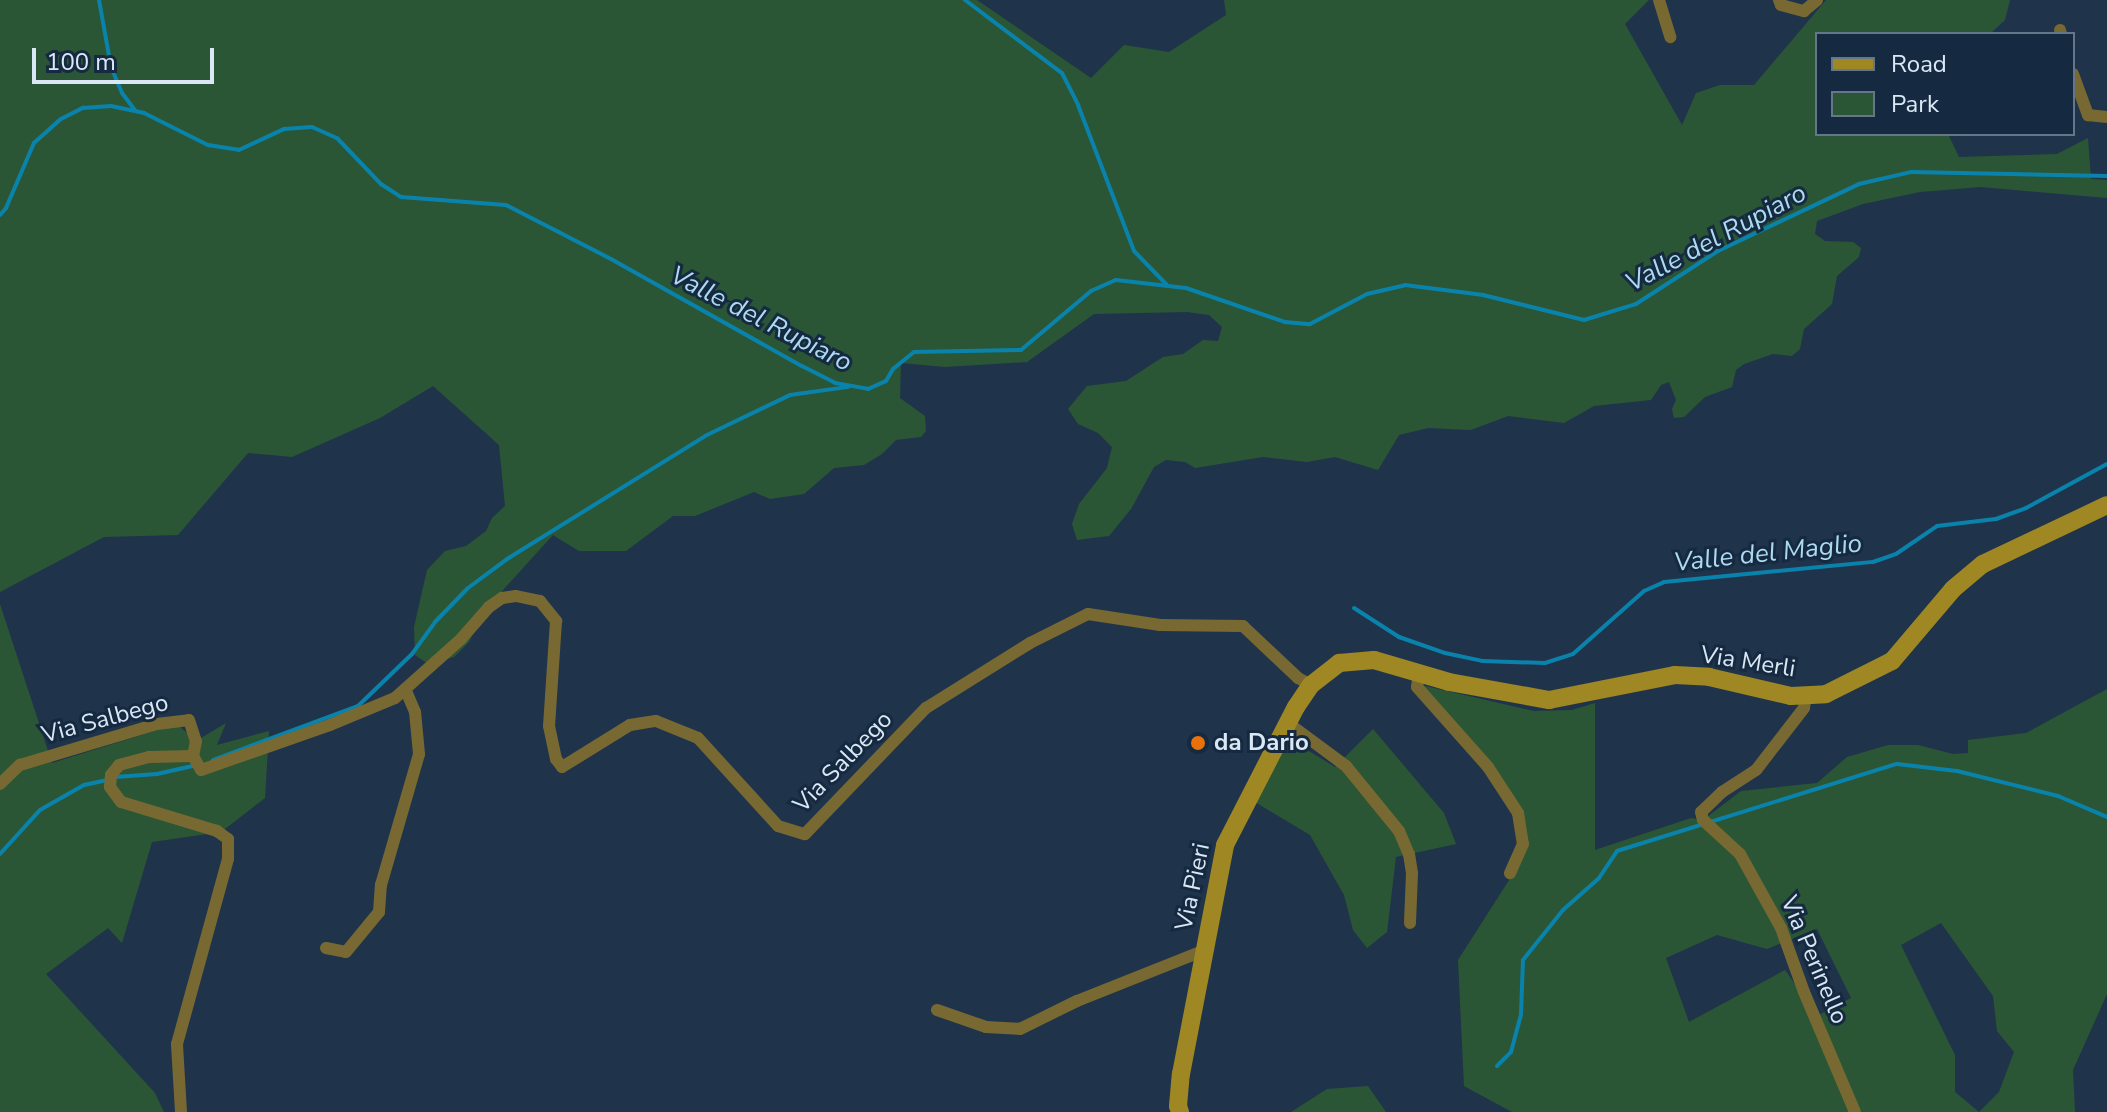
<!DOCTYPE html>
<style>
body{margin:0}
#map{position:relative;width:2107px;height:1112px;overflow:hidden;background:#1f344b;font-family:"Nunito Sans",sans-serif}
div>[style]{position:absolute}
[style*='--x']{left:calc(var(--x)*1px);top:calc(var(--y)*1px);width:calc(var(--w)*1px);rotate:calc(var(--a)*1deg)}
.green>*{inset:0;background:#2b5635}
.stream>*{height:4px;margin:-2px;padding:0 2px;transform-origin:2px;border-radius:2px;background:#0a83ac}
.street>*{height:12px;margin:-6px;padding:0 6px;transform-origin:6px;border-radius:6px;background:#786932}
.secondary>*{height:18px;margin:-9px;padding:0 9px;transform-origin:9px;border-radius:9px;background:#9f8724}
.dots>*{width:22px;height:22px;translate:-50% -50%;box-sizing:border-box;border:4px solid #152a40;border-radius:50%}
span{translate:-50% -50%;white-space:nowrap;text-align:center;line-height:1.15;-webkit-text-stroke:6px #152a40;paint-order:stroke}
.street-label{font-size:24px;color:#dae7f5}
.poi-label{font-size:24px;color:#dae7f5;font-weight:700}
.left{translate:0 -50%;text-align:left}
.water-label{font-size:26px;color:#addaf0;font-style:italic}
.legend{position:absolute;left:1815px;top:32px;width:260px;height:104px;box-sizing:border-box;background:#152a40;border:2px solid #647688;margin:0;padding:10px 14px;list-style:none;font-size:24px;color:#dae7f5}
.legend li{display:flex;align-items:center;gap:16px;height:40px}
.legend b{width:40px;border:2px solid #647688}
.scale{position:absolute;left:32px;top:48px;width:182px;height:36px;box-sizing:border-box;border:4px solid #dae7f5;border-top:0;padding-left:10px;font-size:24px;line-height:28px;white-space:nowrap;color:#dae7f5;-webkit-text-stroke:6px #152a40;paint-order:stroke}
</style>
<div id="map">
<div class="green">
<i style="clip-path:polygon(0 0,977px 0,1091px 78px,1124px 45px,1169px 52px,1226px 15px,1224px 0,1649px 0,1625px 24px,1682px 125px,1696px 93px,1720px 85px,1754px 85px,1826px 0,2010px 0,2005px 20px,1990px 34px,1817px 34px,1817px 134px,1948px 134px,1959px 157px,2057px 154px,2088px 138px,2091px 179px,2107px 180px,2107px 198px,1981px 187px,1920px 192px,1863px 204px,1817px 221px,1815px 234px,1825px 241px,1853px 242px,1861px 248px,1859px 257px,1837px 276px,1832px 304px,1804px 329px,1800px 349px,1792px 356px,1773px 354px,1744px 364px,1736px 370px,1732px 387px,1705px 397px,1684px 417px,1674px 418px,1672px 409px,1676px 400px,1669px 382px,1661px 385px,1651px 400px,1594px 406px,1564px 423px,1508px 416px,1471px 430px,1428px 428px,1399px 435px,1378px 470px,1335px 457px,1307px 462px,1263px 457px,1195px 468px,1185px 462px,1166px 460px,1154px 467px,1131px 509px,1109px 536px,1077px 540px,1072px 524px,1079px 504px,1107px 468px,1112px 447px,1098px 433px,1078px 424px,1068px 409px,1087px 386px,1126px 381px,1163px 357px,1183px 354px,1203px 340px,1218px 341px,1222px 327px,1209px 315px,1187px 312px,1094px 314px,1027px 362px,945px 367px,901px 363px,900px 398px,925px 416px,926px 431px,921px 437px,896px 440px,882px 454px,864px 465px,834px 468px,804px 494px,770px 499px,754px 492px,695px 516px,673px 516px,626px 551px,579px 551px,553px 535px,484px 611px,469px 642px,454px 657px,428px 664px,415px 655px,414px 627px,427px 570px,445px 551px,466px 546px,486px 531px,492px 518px,505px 506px,499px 445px,433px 386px,380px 418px,292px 457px,248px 453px,178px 535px,104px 537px,0 592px)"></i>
<i style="clip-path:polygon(0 604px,52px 763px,177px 724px,196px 741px,226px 723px,217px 745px,269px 731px,265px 798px,221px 832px,152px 842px,122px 943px,108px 928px,46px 974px,155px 1093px,164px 1112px,0 1112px)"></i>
<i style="clip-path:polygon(evenodd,1421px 685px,1534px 711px,1572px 710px,1595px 703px,1595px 850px,1691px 818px,1703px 820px,1741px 791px,1817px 783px,1847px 757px,1888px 745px,1918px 745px,1953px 754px,1968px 753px,1968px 740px,2026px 733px,2107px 689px,2107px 994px,2073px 1070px,2075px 1112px,1512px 1112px,1464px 1086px,1458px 960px,1520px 863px,1518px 808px,1421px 685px,1941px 923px,1993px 996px,1997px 1031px,2014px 1052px,1999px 1092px,1979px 1112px,1955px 1092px,1955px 1055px,1901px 945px,1941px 923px,1421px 685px,1817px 929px,1851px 998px,1817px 1016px,1785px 970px,1689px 1022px,1666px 958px,1717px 935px,1767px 949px,1817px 929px)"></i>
<i style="clip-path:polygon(1373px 729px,1444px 813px,1456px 844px,1396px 857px,1387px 932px,1367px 948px,1353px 930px,1344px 895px,1310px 835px,1255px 802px,1289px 739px,1335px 767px)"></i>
<i style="clip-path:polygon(1368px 1086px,1386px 1112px,1291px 1112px,1327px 1089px)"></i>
</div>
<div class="stream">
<i style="--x:99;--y:0;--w:68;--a:79.8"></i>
<i style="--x:111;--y:67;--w:28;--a:67"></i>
<i style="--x:122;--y:93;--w:21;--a:53"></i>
<i style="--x:965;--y:0;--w:121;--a:37"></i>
<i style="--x:1062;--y:73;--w:36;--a:63"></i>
<i style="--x:1078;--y:105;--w:156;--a:69"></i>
<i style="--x:1134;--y:251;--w:47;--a:45.9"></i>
<i style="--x:0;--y:215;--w:9;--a:-49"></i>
<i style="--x:6;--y:208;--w:71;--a:-66.7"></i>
<i style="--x:34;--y:143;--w:36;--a:-42"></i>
<i style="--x:61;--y:119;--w:25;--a:-27"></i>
<i style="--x:83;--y:108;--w:28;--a:-4"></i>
<i style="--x:111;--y:106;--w:34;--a:12"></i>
<i style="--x:144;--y:113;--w:72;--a:26.6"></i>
<i style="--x:208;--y:145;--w:31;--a:9"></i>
<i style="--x:239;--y:150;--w:50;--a:-25"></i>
<i style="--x:284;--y:129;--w:28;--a:-4"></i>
<i style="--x:312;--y:127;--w:27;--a:24"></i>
<i style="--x:337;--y:138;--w:64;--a:46.3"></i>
<i style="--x:381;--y:184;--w:24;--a:33"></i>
<i style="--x:401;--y:197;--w:105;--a:4.4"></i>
<i style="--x:506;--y:205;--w:118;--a:27.2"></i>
<i style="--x:611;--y:259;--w:219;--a:29.3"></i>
<i style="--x:802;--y:366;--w:37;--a:27"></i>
<i style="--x:835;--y:383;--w:34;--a:10"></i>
<i style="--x:868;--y:389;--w:20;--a:-24"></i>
<i style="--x:886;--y:381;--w:14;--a:-60"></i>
<i style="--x:893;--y:369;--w:27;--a:-39"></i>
<i style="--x:914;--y:352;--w:107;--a:-1.1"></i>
<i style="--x:1021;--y:350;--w:92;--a:-40.1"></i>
<i style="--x:1091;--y:291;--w:27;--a:-24"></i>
<i style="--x:1116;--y:280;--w:70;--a:6.5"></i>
<i style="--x:1186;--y:288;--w:105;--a:19"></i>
<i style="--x:1285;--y:322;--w:25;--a:5"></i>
<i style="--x:1310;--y:324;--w:64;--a:-27.8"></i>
<i style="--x:1367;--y:294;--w:39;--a:-13"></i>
<i style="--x:1405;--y:285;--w:79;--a:7.3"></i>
<i style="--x:1483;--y:295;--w:104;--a:13.9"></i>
<i style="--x:1584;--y:320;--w:54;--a:-17.1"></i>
<i style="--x:1636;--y:304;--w:98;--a:-32.9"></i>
<i style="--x:1718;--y:251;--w:156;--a:-25.4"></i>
<i style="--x:1859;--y:184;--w:53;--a:-13"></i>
<i style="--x:1911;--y:172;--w:196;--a:1.2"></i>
<i style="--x:1354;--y:608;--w:54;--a:32.8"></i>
<i style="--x:1399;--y:637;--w:49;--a:19.2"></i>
<i style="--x:1445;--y:653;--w:38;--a:12"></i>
<i style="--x:1482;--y:661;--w:63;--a:1.8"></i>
<i style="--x:1545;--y:663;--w:29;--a:-18"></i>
<i style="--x:1573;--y:654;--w:95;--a:-41.6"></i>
<i style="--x:1644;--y:591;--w:22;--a:-24"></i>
<i style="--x:1664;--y:582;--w:210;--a:-5.5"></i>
<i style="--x:1873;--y:562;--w:24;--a:-19"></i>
<i style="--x:1896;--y:554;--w:50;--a:-34.3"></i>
<i style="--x:1937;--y:526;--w:59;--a:-6.8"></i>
<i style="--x:1996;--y:519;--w:32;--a:-20"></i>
<i style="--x:2026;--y:508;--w:92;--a:-28.5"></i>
<i style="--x:213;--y:760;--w:155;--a:-20.4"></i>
<i style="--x:358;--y:706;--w:75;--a:-43.9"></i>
<i style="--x:412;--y:654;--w:39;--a:-54"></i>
<i style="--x:435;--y:622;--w:47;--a:-45.9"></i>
<i style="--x:468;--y:588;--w:49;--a:-36.6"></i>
<i style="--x:507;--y:559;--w:235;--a:-31.8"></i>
<i style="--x:707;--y:435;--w:92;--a:-25.7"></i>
<i style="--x:790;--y:395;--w:59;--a:-7.9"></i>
<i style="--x:115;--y:777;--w:42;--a:-4.1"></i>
<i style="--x:157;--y:774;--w:41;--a:-12.7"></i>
<i style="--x:0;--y:854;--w:59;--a:-47.7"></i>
<i style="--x:40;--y:810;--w:51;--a:-29.6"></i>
<i style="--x:84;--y:785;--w:24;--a:-12"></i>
<i style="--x:1497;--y:1066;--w:20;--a:-45"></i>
<i style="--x:1511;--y:1052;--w:39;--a:-75"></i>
<i style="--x:1521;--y:1014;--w:54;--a:-87.9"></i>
<i style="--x:1523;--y:960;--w:64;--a:-51.3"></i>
<i style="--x:1563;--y:910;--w:48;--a:-41.6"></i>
<i style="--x:1599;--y:878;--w:32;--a:-56"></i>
<i style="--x:1617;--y:851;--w:293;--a:-17.3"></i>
<i style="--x:1897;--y:764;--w:60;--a:6.7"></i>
<i style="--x:1957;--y:771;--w:104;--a:13.9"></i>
<i style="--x:2058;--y:796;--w:53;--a:23.2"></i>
</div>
<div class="street">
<i style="--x:1659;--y:0;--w:39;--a:73"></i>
<i style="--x:1779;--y:0;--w:5;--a:68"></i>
<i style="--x:1781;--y:5;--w:24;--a:15"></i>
<i style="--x:1804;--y:11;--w:17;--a:-40"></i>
<i style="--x:2060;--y:30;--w:4;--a:76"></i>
<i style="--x:2073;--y:74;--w:44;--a:69.9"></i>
<i style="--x:2088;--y:115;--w:19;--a:6"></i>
<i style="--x:1419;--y:673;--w:14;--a:98"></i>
<i style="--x:1417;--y:687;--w:107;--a:48.4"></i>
<i style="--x:1488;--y:767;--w:55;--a:56.9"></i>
<i style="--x:1518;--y:813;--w:31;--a:81"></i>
<i style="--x:1523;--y:844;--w:32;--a:114"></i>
<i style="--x:1806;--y:695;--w:13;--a:99"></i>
<i style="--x:1804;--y:708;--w:78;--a:127.7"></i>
<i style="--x:1756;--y:770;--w:40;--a:147.1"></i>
<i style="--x:1722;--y:792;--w:29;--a:136"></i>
<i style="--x:1701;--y:812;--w:8;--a:76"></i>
<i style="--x:1703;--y:820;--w:50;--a:42.6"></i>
<i style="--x:1740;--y:854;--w:85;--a:61"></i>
<i style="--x:1781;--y:928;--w:68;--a:70.2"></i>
<i style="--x:1804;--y:992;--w:130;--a:67"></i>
<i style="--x:1288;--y:723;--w:72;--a:36.6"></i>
<i style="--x:1346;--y:766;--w:84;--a:50.8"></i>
<i style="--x:1399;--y:831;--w:25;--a:67"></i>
<i style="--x:1409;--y:854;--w:19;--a:81"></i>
<i style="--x:1412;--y:873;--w:50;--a:92.3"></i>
<i style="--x:0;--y:784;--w:28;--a:-44"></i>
<i style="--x:20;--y:765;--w:143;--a:-16.7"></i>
<i style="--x:157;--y:724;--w:32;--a:-7"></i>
<i style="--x:189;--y:720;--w:22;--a:72"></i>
<i style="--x:196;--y:741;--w:15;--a:101"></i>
<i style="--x:193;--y:756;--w:16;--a:60"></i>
<i style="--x:201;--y:770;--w:137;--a:-19.2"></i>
<i style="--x:330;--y:725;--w:70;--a:-22.6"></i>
<i style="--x:395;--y:698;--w:89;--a:-41.8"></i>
<i style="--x:461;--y:639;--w:43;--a:-48.8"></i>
<i style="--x:489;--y:607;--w:16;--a:-35"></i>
<i style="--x:502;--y:598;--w:14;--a:-8"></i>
<i style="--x:516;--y:596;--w:25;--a:12"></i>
<i style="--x:540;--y:601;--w:26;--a:51"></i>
<i style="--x:556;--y:621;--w:105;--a:93.8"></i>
<i style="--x:549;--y:726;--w:34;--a:78"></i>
<i style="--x:556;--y:759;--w:10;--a:53"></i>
<i style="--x:562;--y:767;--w:80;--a:-31.7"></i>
<i style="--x:630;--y:725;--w:26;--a:-9"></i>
<i style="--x:656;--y:721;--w:45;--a:22"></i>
<i style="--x:698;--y:738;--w:119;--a:47.7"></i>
<i style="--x:778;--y:826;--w:28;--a:17"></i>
<i style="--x:805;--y:834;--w:175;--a:-46.2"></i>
<i style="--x:926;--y:708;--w:123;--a:-32"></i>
<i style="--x:1030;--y:643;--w:65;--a:-26.6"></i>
<i style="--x:1088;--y:614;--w:73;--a:8.7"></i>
<i style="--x:1160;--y:625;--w:83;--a:0.7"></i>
<i style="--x:1243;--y:626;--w:76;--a:43.4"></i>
<i style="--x:1298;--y:678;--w:15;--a:28"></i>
<i style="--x:326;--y:948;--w:20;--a:11"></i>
<i style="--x:346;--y:952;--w:52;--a:-50.5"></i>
<i style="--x:379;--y:912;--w:27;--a:-86"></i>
<i style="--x:381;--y:885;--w:136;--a:-73.8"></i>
<i style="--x:419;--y:754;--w:42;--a:-95.4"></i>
<i style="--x:415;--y:712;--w:25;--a:-113"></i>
<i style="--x:937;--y:1010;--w:52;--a:19.1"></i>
<i style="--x:986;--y:1027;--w:34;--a:3"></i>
<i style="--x:1020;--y:1029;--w:64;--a:-26.2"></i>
<i style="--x:1077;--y:1001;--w:138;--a:-21.7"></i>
<i style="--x:181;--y:1112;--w:68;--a:-93.4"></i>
<i style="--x:177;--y:1044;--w:192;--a:-74.6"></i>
<i style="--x:228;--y:859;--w:20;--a:-90"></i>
<i style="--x:228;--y:839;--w:14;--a:-144"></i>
<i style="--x:217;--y:831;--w:100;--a:-163.2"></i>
<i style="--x:121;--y:802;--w:19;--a:-126"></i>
<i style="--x:110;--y:787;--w:12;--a:-85"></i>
<i style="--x:111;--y:775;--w:13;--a:-51"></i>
<i style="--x:119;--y:765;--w:31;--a:-15"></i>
<i style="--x:149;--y:757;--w:44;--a:-1.3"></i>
</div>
<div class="secondary">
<i style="--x:1180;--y:1112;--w:6;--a:-108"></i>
<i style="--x:1178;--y:1106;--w:32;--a:-85"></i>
<i style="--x:1181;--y:1074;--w:233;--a:-79.1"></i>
<i style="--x:1225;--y:845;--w:155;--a:-62.8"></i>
<i style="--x:1296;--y:707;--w:27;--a:-56"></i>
<i style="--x:1311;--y:685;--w:36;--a:-38"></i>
<i style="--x:1339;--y:663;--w:35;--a:-5"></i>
<i style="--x:1374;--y:660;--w:78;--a:16.3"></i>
<i style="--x:1449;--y:682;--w:102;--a:10.2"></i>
<i style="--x:1549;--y:700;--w:128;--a:-11.2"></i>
<i style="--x:1675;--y:675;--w:34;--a:3"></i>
<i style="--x:1709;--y:677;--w:84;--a:13"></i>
<i style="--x:1791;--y:696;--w:35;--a:-3"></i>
<i style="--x:1826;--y:694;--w:74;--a:-26.6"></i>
<i style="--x:1892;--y:661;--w:94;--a:-49.7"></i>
<i style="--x:1953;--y:589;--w:39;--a:-40"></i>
<i style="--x:1983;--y:564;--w:137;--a:-25.4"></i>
</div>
<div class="dots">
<i style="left:1198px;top:743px;background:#e8710a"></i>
</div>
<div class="street-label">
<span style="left:1748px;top:662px;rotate:9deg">Via Merli</span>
<span style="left:105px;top:719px;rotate:-15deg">Via Salbego</span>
<span style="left:843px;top:762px;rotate:-46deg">Via Salbego</span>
<span style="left:1193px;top:887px;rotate:-78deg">Via Pieri</span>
<span style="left:1814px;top:960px;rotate:67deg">Via Perinello</span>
</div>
<div class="poi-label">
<span class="left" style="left:1214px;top:743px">da Dario</span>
</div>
<div class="water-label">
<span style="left:1716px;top:238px;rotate:-28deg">Valle del Rupiaro</span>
<span style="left:761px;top:319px;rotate:27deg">Valle del Rupiaro</span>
<span style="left:1768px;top:553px;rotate:-6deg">Valle del Maglio</span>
</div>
<ul class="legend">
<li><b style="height:10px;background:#9f8724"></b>Road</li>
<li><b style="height:22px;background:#2b5635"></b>Park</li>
</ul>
<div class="scale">100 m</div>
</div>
